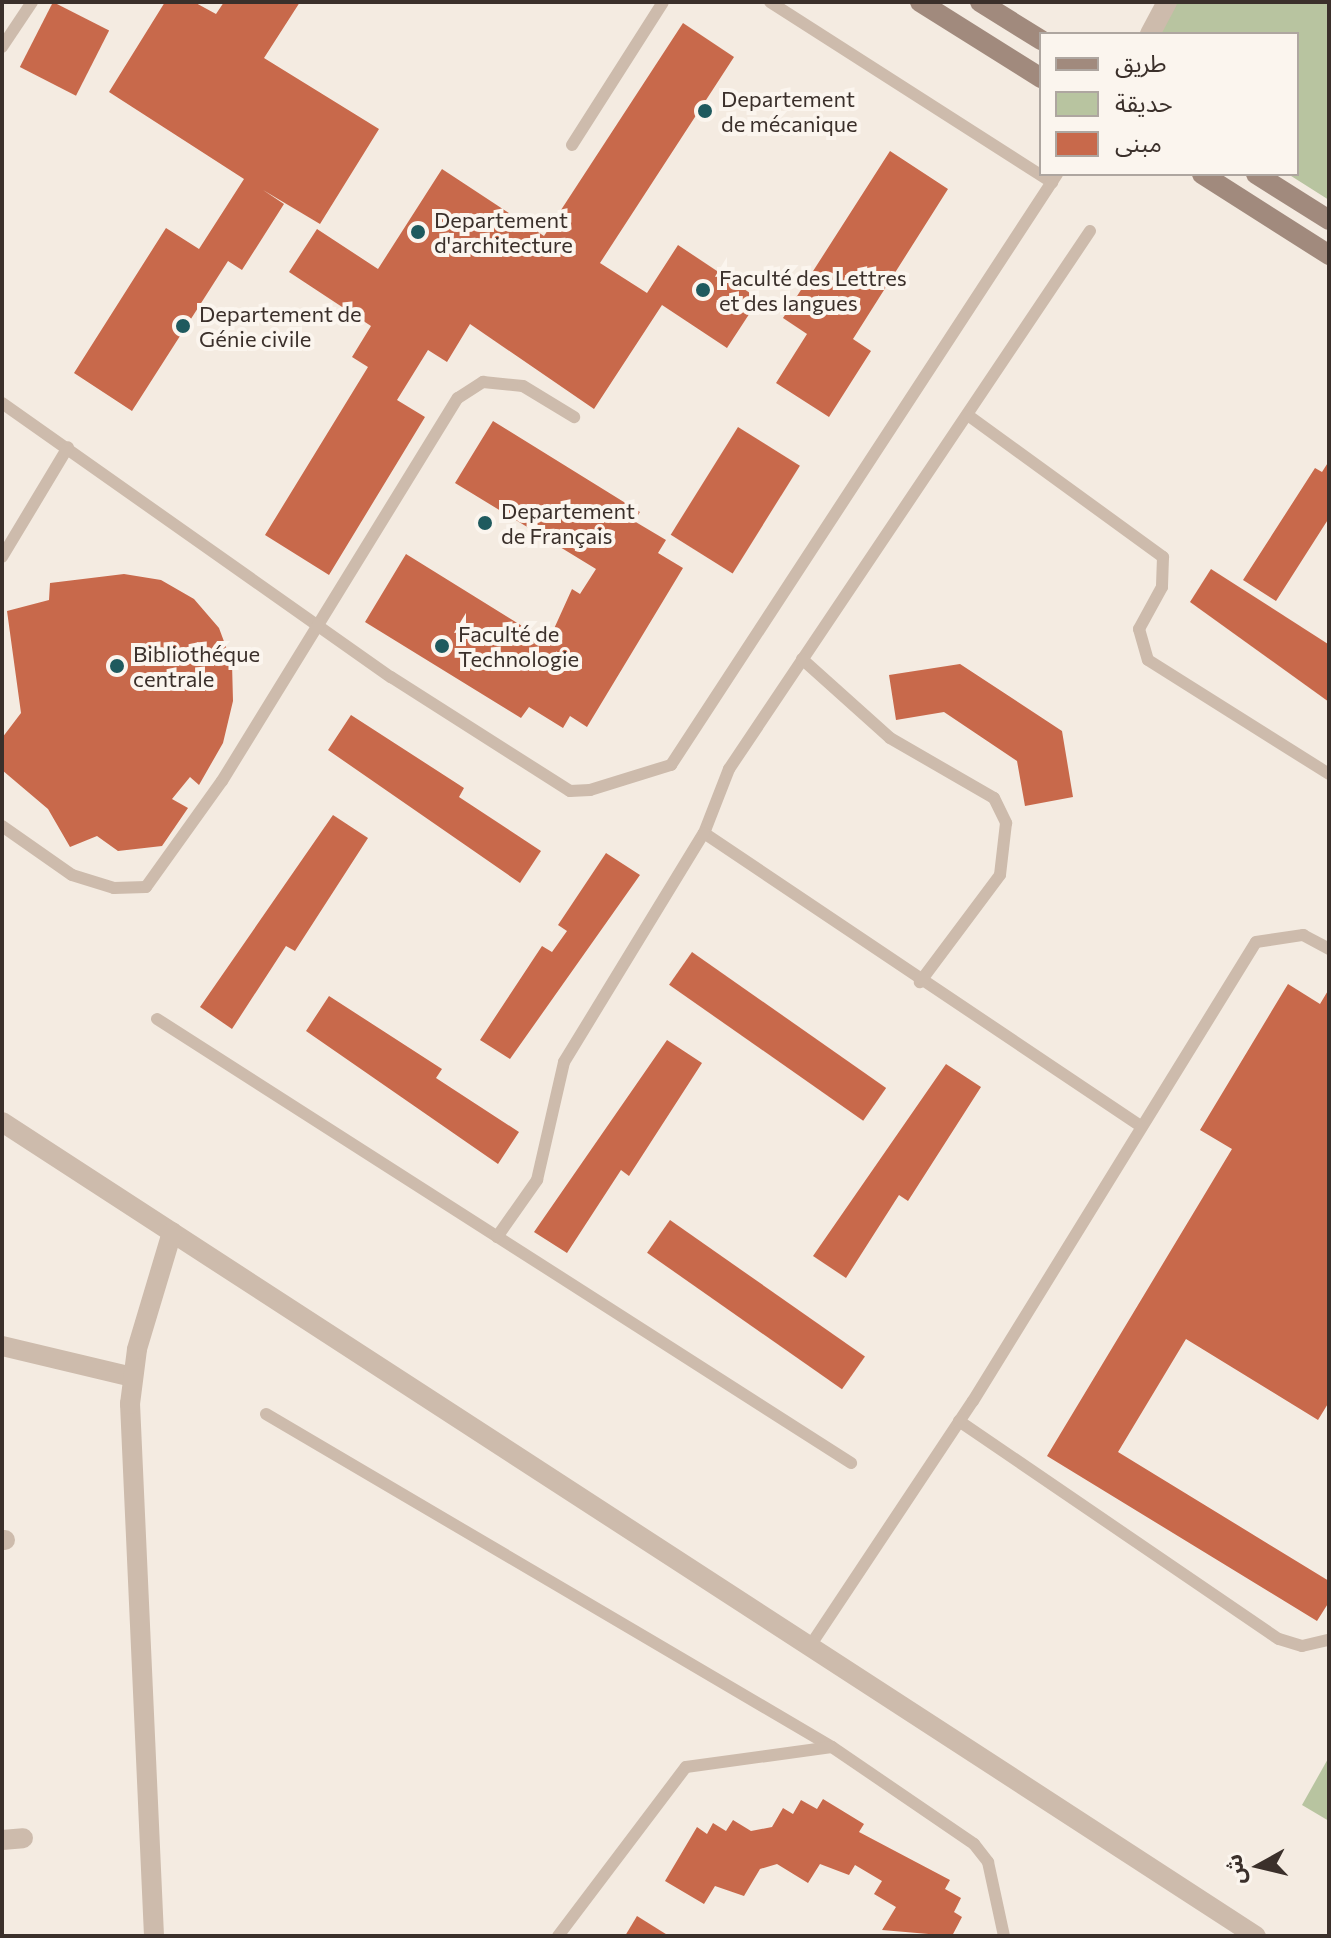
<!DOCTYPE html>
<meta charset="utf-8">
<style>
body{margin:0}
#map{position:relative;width:1331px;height:1938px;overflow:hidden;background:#f4ebe1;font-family:Commissioner,"Noto Sans Arabic",sans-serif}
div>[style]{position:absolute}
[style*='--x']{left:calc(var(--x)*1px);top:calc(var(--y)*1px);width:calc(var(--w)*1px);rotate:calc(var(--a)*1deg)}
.green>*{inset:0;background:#b8c4a0}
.building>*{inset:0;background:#c8694b;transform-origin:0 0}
.service>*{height:12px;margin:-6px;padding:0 6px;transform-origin:6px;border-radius:6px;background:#cdbbac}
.minor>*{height:20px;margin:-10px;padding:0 10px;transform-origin:10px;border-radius:10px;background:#cdbbac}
.tertiary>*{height:20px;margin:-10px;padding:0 10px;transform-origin:10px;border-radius:10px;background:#cdbbac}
.secondary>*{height:20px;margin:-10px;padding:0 10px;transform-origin:10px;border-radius:10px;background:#a18a7d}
.dots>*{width:22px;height:22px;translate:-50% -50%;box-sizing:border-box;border:4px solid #fbf5ee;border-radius:50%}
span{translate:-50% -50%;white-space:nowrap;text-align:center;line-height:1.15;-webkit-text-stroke:8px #fbf5ee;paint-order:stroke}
.poi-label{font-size:22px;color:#3b302b}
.left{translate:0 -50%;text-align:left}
.frame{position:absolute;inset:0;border:4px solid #3b302b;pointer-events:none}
.legend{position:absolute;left:1039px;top:32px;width:260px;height:144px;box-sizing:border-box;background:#fbf5ee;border:2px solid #aea6a0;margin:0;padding:10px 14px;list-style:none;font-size:24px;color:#3b302b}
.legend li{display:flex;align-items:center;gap:16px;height:40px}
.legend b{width:40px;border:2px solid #aea6a0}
.north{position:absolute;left:1219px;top:1826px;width:80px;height:80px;-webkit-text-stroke:6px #fbf5ee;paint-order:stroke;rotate:262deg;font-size:22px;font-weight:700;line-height:32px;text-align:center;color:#3b302b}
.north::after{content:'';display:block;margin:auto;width:28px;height:36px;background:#3b302b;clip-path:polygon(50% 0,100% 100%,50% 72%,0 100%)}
</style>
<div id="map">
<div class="green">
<i style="clip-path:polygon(1175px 2px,1329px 2px,1329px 200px,1288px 174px,1297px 174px,1297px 34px,1158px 34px)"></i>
<i style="clip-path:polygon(1329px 1757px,1329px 1821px,1302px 1805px)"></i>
</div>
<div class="building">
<i style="left:53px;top:2px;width:63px;height:73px;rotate:27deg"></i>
<i style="clip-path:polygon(165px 2px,194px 2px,216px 14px,224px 2px,300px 2px,264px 58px,379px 129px,320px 224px,263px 190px,284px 204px,242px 270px,228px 261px,132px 411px,74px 373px,166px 228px,199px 249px,244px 179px,109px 92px)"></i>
<i style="clip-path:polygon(683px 23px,734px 57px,600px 263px,647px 293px,678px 245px,759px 299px,727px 348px,662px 305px,594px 409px,470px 324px,447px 362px,428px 350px,397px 400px,425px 417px,329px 575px,265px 535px,368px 367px,352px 357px,371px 326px,289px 272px,317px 229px,378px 269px,442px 169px,544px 236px)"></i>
<i style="clip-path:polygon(890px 151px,948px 189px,853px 339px,871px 351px,829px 417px,776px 383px,807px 334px,783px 318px)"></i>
<i style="clip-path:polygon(493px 421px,640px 512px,634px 521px,666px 540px,658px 553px,683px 568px,587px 727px,570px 716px,563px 728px,529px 707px,521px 718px,365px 622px,406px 554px,548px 642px,572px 589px,580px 594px,596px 569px,455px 483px)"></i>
<i style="left:738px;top:427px;width:73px;height:127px;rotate:32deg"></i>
<i style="clip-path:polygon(1329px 461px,1329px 518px,1276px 601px,1243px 580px,1315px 468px,1322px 472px)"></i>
<i style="clip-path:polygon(1211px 569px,1328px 644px,1329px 702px,1190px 602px)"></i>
<i style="clip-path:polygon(124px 574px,161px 580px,194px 599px,219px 628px,232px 663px,233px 701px,223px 743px,199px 785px,190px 777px,172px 799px,188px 808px,162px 846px,118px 851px,97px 836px,70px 847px,48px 809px,2px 770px,2px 738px,21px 713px,7px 611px,49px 600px,50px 583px)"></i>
<i style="clip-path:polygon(960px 664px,1062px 731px,1073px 797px,1025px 806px,1017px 761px,944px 712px,896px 720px,889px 675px)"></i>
<i style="clip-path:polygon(351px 715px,464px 788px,459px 797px,541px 851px,520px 883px,328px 750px)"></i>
<i style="clip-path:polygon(333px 815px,368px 838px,295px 951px,286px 946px,232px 1029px,200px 1007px)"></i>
<i style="clip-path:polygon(606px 853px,640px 875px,510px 1059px,480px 1040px,542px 946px,552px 952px,567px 931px,558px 925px)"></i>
<i style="left:692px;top:952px;width:237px;height:40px;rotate:35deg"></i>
<i style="clip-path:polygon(1288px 984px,1320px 1004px,1329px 989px,1329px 1402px,1318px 1420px,1186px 1339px,1118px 1452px,1329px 1581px,1329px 1602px,1317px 1621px,1047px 1456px,1232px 1149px,1200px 1130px)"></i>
<i style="clip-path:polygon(329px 996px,442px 1069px,436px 1078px,519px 1132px,498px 1164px,306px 1031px)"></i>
<i style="clip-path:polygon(667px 1040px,702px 1063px,629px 1176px,621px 1170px,567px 1253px,534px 1232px)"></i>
<i style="clip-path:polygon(946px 1064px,981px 1087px,908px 1201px,899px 1195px,846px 1278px,813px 1256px)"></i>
<i style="left:670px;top:1220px;width:238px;height:40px;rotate:35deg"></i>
<i style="clip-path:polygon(823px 1799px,864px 1824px,859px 1832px,950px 1880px,945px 1889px,961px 1898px,954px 1912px,962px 1917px,952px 1936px,882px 1930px,896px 1907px,874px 1894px,882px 1881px,855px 1865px,849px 1875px,820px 1864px,808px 1883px,777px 1864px,760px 1869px,744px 1896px,715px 1886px,704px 1904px,665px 1881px,697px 1827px,707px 1834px,713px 1823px,726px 1831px,733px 1820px,751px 1831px,772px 1827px,783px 1808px,793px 1814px,801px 1800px,817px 1809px)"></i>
<i style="clip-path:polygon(637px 1916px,669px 1936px,625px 1936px)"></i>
</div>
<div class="service">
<i style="--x:770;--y:2;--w:335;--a:32.6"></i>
<i style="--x:2;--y:47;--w:54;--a:-56.3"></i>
<i style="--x:572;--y:145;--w:169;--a:-57.5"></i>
<i style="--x:1090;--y:231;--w:648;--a:123.86"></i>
<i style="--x:729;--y:769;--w:69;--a:111.3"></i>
<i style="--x:704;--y:833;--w:524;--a:33.87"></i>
<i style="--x:2;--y:403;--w:476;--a:35.2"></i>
<i style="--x:391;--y:677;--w:212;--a:32.5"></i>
<i style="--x:570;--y:791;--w:20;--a:-3"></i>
<i style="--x:590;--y:790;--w:85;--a:-17.2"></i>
<i style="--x:671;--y:765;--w:706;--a:-56.85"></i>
<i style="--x:969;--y:416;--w:240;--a:36"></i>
<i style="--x:1163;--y:557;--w:30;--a:92"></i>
<i style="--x:1162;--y:587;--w:48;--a:118.7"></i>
<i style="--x:1139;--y:629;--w:32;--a:74"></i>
<i style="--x:1148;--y:660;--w:214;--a:32.2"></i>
<i style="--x:2;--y:557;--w:128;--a:-59"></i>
<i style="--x:802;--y:659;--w:118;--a:41.9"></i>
<i style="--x:890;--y:738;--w:120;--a:30"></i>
<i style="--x:994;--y:798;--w:28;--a:64"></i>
<i style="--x:1006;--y:823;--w:52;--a:96.6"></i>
<i style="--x:1000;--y:875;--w:134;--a:126.8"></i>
<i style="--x:2;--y:826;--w:85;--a:35"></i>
<i style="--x:72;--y:875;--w:44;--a:17.2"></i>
<i style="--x:114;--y:888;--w:32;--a:-2"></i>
<i style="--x:146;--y:887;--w:130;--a:-54.4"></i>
<i style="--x:222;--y:781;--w:450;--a:-58.4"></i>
<i style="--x:458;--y:398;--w:30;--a:-33"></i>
<i style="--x:483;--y:382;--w:40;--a:5.7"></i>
<i style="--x:523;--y:386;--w:60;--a:31.3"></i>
<i style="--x:157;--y:1019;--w:824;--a:32.61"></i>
<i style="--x:497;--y:1237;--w:70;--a:-54.9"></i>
<i style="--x:537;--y:1180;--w:121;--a:-77.1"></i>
<i style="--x:564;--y:1062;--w:268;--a:-58.6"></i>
<i style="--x:266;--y:1414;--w:657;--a:30.47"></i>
<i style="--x:832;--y:1747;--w:172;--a:34.3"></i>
<i style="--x:974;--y:1844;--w:23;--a:52"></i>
<i style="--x:988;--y:1862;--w:76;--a:77.8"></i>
<i style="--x:959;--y:1421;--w:387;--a:34.3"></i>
<i style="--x:1279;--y:1639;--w:24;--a:17"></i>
<i style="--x:1302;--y:1646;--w:28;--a:-13"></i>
<i style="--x:808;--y:1649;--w:298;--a:-56.4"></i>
<i style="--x:973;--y:1401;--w:539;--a:-58.34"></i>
<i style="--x:1256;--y:942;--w:48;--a:-8.5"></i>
<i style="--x:1303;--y:935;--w:30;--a:28"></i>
<i style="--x:558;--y:1936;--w:212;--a:-52.9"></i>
<i style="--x:686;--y:1767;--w:147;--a:-7.8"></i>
</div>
<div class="minor">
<i style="--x:2;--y:1346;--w:134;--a:13.4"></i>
<i style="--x:2;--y:1540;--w:3;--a:0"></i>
<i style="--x:2;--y:1840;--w:21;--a:-5"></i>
</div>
<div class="tertiary">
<i style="--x:1150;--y:34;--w:36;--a:-62"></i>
<i style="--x:2;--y:1122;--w:1495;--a:32.99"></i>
<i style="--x:154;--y:1936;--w:533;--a:-92.58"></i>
<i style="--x:130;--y:1404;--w:55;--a:-82.7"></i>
<i style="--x:137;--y:1349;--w:122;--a:-73.3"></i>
</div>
<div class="secondary">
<i style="--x:920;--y:2;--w:143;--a:32.1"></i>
<i style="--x:980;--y:2;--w:72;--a:31.9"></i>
<i style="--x:1202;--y:174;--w:151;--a:32.5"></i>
<i style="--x:1256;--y:174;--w:86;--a:32.2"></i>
</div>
<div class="dots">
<i style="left:705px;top:111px;background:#1f5a5e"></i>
<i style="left:418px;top:232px;background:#1f5a5e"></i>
<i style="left:703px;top:290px;background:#1f5a5e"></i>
<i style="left:183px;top:326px;background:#1f5a5e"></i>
<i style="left:485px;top:523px;background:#1f5a5e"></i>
<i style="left:442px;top:646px;background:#1f5a5e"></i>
<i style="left:117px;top:666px;background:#1f5a5e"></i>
</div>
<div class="poi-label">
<span class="left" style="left:721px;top:111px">Departement<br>de mécanique</span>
<span class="left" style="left:434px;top:232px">Departement<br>d'architecture</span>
<span class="left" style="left:719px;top:290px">Faculté des Lettres<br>et des langues</span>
<span class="left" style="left:199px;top:326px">Departement de<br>Génie civile</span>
<span class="left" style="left:501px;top:523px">Departement<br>de Français</span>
<span class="left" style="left:458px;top:646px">Faculté de<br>Technologie</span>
<span class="left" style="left:133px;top:666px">Bibliothéque<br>centrale</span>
</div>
<div class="frame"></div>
<ul class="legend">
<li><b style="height:10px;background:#a18a7d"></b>طريق</li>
<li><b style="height:22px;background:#b8c4a0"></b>حديقة</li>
<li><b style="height:22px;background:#c8694b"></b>مبنى</li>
</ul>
<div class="north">ش</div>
</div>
